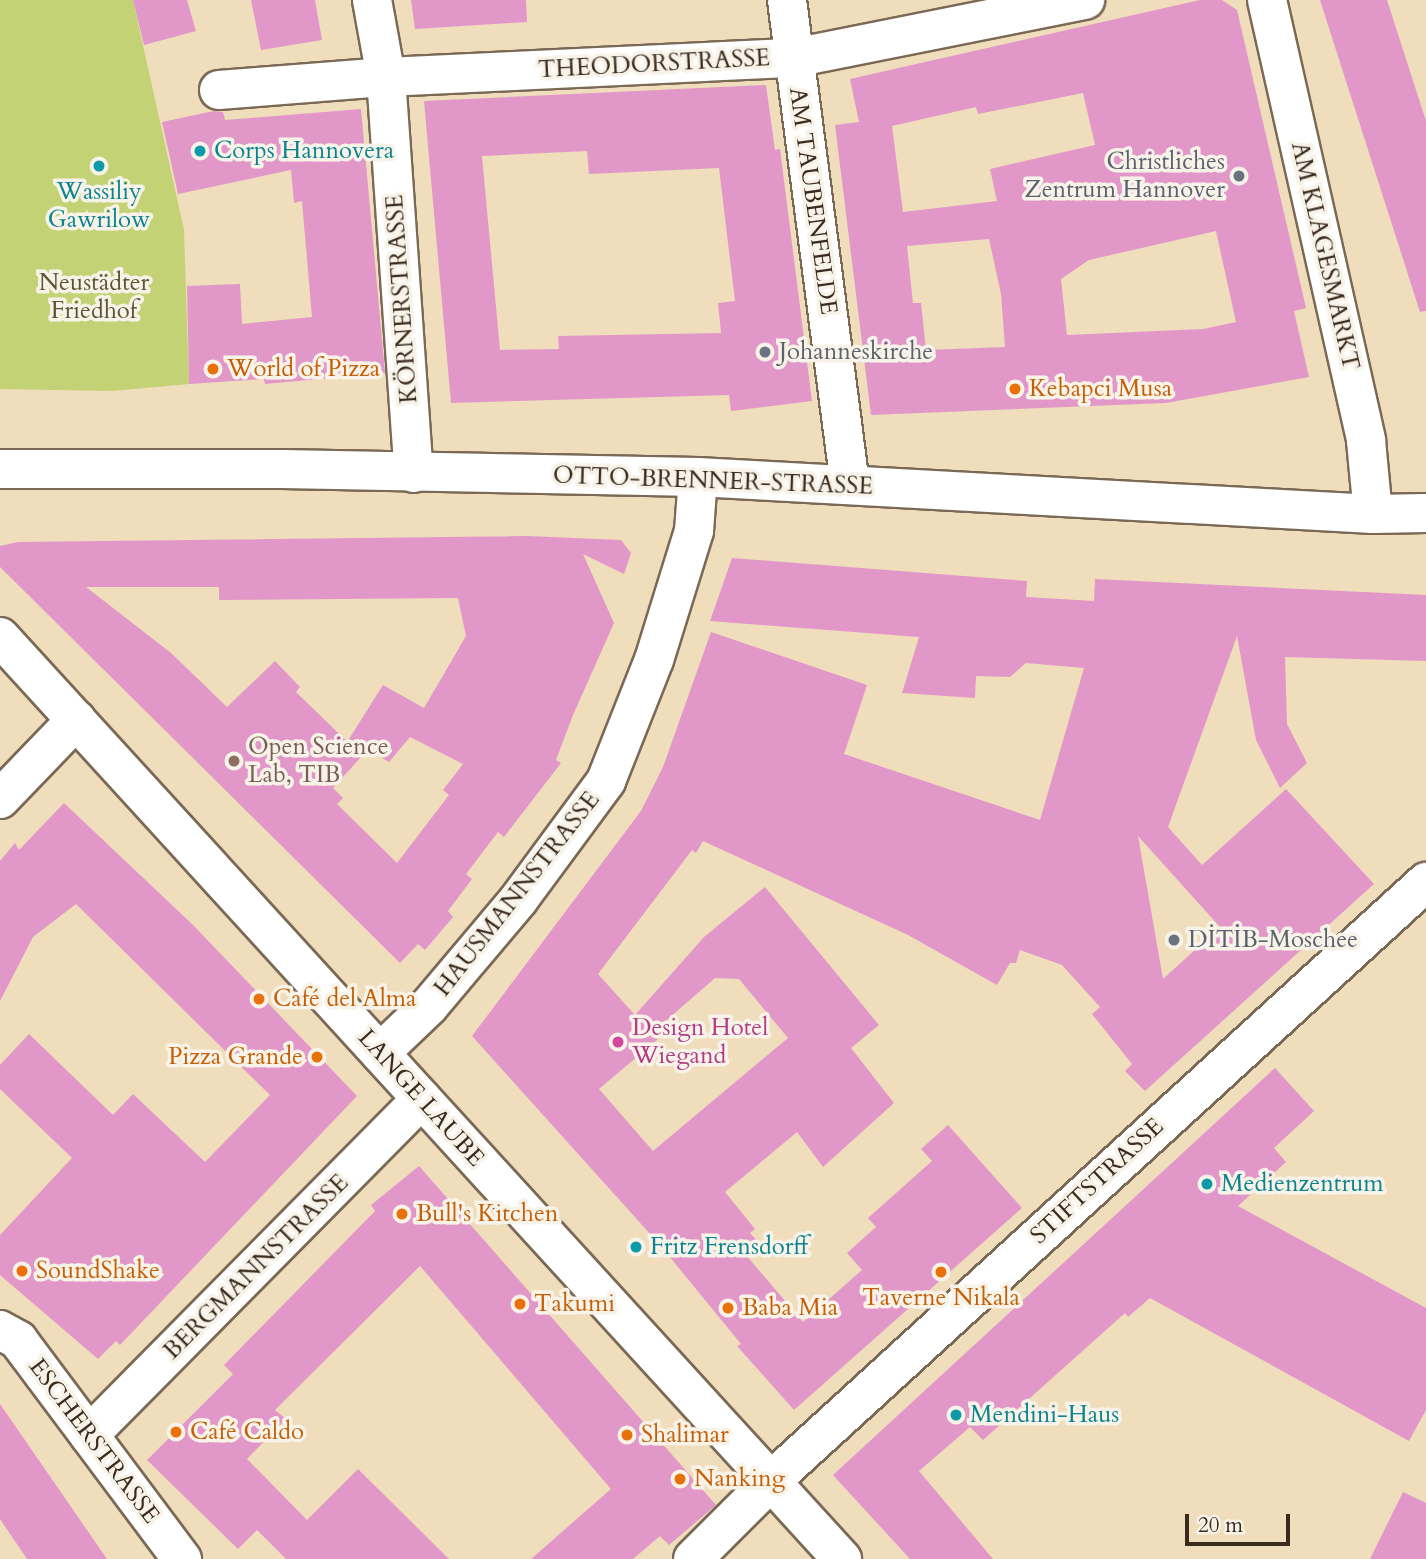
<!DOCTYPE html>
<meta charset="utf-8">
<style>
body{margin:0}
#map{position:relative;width:1426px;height:1559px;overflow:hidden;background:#efddbc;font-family:Cardo,serif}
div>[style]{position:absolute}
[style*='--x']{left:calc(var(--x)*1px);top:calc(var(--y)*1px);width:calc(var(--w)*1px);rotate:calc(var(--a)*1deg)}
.green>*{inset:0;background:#c2d275}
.building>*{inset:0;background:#e198c9}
.roads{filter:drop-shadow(2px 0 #7a6955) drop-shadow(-2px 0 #7a6955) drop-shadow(0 2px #7a6955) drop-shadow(0 -2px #7a6955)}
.minor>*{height:38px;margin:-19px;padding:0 19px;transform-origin:19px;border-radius:19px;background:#fff}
.dots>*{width:19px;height:19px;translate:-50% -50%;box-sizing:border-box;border:4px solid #f7f3e8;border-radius:50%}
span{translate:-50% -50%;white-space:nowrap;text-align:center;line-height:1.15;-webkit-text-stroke:7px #f7f3e8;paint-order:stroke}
.street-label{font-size:24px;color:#3b2a1e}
.culture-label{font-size:24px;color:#0d838f}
.left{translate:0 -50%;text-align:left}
.worship-label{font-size:24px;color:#5b616d}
.right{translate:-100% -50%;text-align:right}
.park-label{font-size:24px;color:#5d5434}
.food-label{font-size:24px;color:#c56008}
.education-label{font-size:24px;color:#785e54}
.hotel-label{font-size:24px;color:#b23c85}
.scale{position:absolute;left:1185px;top:1514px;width:105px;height:32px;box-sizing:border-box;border:4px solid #3b2a1e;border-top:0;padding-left:9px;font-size:21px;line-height:24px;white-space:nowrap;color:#3b2a1e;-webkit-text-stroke:5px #f7f3e8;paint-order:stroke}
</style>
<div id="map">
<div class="green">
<i style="clip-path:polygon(0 0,133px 0,184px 230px,189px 384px,112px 391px,0 389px)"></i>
</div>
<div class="building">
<i style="clip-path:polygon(133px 0,187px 0,196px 31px,144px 45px)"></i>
<i style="clip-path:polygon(251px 0,315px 0,322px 40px,261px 50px)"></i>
<i style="clip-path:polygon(411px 0,526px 0,527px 22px,415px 29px)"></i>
<i style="clip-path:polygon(evenodd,1200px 0,1222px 0,1237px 10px,1306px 308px,1294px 311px,1309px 377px,1166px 403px,871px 415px,835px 125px,859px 122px,850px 79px,1200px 0,1083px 93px,1095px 145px,990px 169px,997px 201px,903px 212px,892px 126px,976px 107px,978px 114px,1083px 93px,1200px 0,1216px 231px,1236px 322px,1203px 329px,1067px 335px,1061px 279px,1089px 260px,1216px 231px,1200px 0,989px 239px,1001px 294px,1005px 347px,926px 350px,921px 303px,913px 303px,907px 246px,989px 239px)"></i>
<i style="clip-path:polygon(1320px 0,1387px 0,1426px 121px,1426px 311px,1420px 312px)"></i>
<i style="clip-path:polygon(evenodd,766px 85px,775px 150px,780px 149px,812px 401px,731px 411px,729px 395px,451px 403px,424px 101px,766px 85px,587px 151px,589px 174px,719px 168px,735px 301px,718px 303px,721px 333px,558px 336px,559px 349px,500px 350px,482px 156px,587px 151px)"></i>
<i style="clip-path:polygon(361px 109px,385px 373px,265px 384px,264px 379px,189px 384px,187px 286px,240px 284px,242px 324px,312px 317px,302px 201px,294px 203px,291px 170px,178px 194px,162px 122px,214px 111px,223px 112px,225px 120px)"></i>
<i style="clip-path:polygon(evenodd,528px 536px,621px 540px,631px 553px,624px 574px,583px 554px,614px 623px,573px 715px,556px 760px,561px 763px,504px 837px,498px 832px,466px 874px,472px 879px,448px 911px,453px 917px,425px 950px,418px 944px,400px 963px,0 567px,0 546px,18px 542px,528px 536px,86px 587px,219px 587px,219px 600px,458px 598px,466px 636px,424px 708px,383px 685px,349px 739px,389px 762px,410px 737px,463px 764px,443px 790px,449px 795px,397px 863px,337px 804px,343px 798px,333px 788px,362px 756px,296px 692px,300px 687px,275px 661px,227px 707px,171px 653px,86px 587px)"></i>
<i style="clip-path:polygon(evenodd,732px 558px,1027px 581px,1026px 597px,1094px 601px,1095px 579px,1426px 595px,1426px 661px,1285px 657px,1287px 724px,1307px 763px,1280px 788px,1256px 740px,1237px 636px,1168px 827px,1202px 865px,1286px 789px,1374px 884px,1145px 1091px,1125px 1071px,1132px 1064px,1092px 1014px,1100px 1007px,1062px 965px,1020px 950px,1016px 963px,1010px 963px,997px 985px,908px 935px,703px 841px,696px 853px,692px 850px,598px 974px,635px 1015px,704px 937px,765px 887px,879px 1025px,851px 1048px,894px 1103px,823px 1167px,797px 1132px,725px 1192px,755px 1229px,750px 1233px,759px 1243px,746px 1255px,803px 1322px,862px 1270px,847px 1253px,876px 1227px,868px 1218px,932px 1161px,921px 1149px,948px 1125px,1022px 1208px,794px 1410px,737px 1346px,741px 1344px,660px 1245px,472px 1036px,641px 811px,663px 767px,711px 632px,867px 685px,844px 754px,1040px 820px,1084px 668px,1026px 663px,1010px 677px,976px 676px,975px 698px,902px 693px,919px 637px,710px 621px,732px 558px,1138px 836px,1220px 927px,1163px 979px,1138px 836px,732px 558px,715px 978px,739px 979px,788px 1038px,653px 1151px,599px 1089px,658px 1039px,652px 1033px,715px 978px)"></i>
<i style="clip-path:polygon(64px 803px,193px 925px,357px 1096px,120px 1345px,116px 1341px,98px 1359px,0 1275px,0 1235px,72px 1158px,0 1089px,0 1065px,29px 1034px,113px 1115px,133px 1094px,205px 1162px,270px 1095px,76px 904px,33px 937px,0 1001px,0 861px,15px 843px,19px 850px)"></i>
<i style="clip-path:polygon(1275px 1068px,1314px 1111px,1274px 1148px,1286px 1162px,1238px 1206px,1426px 1308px,1426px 1410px,1409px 1441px,1150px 1298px,1128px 1317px,1125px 1313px,983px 1440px,970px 1427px,919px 1471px,993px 1559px,910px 1559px,833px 1475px)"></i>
<i style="clip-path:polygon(419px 1166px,716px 1505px,669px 1545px,660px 1536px,633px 1559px,531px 1559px,611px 1489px,420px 1266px,275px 1410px,286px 1419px,247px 1459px,307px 1520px,358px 1469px,449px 1559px,286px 1559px,257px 1530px,238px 1549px,147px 1460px,233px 1374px,224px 1365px,375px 1211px,371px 1205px)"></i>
<i style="clip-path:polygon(0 1404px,107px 1559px,27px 1559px,0 1519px)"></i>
<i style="clip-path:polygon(1403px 1492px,1426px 1503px,1426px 1559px,1370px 1559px)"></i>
</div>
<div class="roads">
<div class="minor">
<i style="--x:372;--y:0;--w:78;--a:79.7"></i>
<i style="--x:386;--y:77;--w:397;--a:86"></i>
<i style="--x:787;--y:0;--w:488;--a:82.6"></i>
<i style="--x:1267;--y:0;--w:452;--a:77.3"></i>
<i style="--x:1366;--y:441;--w:73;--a:84.5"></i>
<i style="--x:219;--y:90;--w:168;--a:-4.5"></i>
<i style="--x:386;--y:77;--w:408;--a:-2.7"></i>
<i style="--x:794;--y:58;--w:297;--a:-11.3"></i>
<i style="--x:0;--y:469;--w:282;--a:0"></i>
<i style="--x:282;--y:469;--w:416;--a:1.1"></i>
<i style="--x:698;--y:477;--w:676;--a:3.14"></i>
<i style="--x:1373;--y:514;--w:53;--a:-1.1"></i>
<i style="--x:0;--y:637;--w:1249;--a:47.6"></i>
<i style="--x:0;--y:799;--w:110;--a:-46.1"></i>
<i style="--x:380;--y:1053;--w:68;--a:-43.8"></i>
<i style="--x:429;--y:1006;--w:140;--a:-49.9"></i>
<i style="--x:519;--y:899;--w:147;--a:-53.6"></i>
<i style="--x:606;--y:781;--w:130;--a:-68.4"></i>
<i style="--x:654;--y:660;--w:135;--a:-72.8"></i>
<i style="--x:694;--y:531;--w:54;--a:-85.8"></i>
<i style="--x:0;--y:1330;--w:21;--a:29"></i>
<i style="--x:18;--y:1340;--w:274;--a:53.2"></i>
<i style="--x:89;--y:1435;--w:473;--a:-45.3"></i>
<i style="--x:693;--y:1559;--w:110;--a:-45"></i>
<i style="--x:771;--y:1481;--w:888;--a:-42.44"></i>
</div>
</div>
<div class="dots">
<i style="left:200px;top:151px;background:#0f9aa8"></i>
<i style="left:99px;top:166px;background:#0f9aa8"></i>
<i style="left:1239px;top:176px;background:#6b7280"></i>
<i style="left:765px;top:352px;background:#6b7280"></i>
<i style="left:213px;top:369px;background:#e8710a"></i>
<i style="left:1015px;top:389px;background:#e8710a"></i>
<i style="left:234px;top:761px;background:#8d6e63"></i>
<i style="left:1174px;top:940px;background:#6b7280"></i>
<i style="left:259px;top:999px;background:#e8710a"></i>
<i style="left:618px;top:1042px;background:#d1479c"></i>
<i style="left:317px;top:1057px;background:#e8710a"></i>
<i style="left:1207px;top:1184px;background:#0f9aa8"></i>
<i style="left:402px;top:1214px;background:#e8710a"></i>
<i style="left:636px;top:1247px;background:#0f9aa8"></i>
<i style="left:22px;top:1271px;background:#e8710a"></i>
<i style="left:941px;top:1272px;background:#e8710a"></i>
<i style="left:520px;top:1304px;background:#e8710a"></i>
<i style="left:728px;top:1308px;background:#e8710a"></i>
<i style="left:956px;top:1415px;background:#0f9aa8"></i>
<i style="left:176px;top:1432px;background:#e8710a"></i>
<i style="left:627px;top:1435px;background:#e8710a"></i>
<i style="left:680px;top:1479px;background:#e8710a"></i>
</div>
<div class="street-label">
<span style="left:654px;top:64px;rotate:-3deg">THEODORSTRASSE</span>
<span style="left:813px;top:201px;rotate:82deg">AM TAUBENFELDE</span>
<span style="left:1325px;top:256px;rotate:77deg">AM KLAGESMARKT</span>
<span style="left:402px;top:299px;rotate:-94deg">KÖRNERSTRASSE</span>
<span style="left:713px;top:481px;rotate:2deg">OTTO-BRENNER-STRASSE</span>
<span style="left:517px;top:894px;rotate:-52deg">HAUSMANNSTRASSE</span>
<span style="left:421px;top:1098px;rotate:48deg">LANGE LAUBE</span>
<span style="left:1097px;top:1181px;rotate:-43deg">STIFTSTRASSE</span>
<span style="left:256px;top:1267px;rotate:-45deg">BERGMANNSTRASSE</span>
<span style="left:94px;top:1441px;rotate:53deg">ESCHERSTRASSE</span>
</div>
<div class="culture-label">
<span class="left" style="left:214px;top:151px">Corps Hannovera</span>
<span style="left:99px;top:206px">Wassiliy<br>Gawrilow</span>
<span class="left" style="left:1221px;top:1184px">Medienzentrum</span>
<span class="left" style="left:650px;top:1247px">Fritz Frensdorff</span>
<span class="left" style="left:970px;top:1415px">Mendini-Haus</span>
</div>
<div class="worship-label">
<span class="right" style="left:1225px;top:176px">Christliches<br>Zentrum Hannover</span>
<span class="left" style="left:779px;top:352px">Johanneskirche</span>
<span class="left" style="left:1188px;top:940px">DİTİB-Moschee</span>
</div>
<div class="park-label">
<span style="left:94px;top:297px">Neustädter<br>Friedhof</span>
</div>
<div class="food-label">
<span class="left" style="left:227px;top:369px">World of Pizza</span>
<span class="left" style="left:1029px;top:389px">Kebapci Musa</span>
<span class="left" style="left:273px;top:999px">Café del Alma</span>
<span class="right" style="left:303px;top:1057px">Pizza Grande</span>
<span class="left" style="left:416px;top:1214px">Bull's Kitchen</span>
<span class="left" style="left:36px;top:1271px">SoundShake</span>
<span style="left:941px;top:1298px">Taverne Nikala</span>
<span class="left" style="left:534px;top:1304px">Takumi</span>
<span class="left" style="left:742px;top:1308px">Baba Mia</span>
<span class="left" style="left:190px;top:1432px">Café Caldo</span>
<span class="left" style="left:641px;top:1435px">Shalimar</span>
<span class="left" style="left:694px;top:1479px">Nanking</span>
</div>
<div class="education-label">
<span class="left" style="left:248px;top:761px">Open Science<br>Lab, TIB</span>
</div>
<div class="hotel-label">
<span class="left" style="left:632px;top:1042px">Design Hotel<br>Wiegand</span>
</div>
<div class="scale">20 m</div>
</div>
